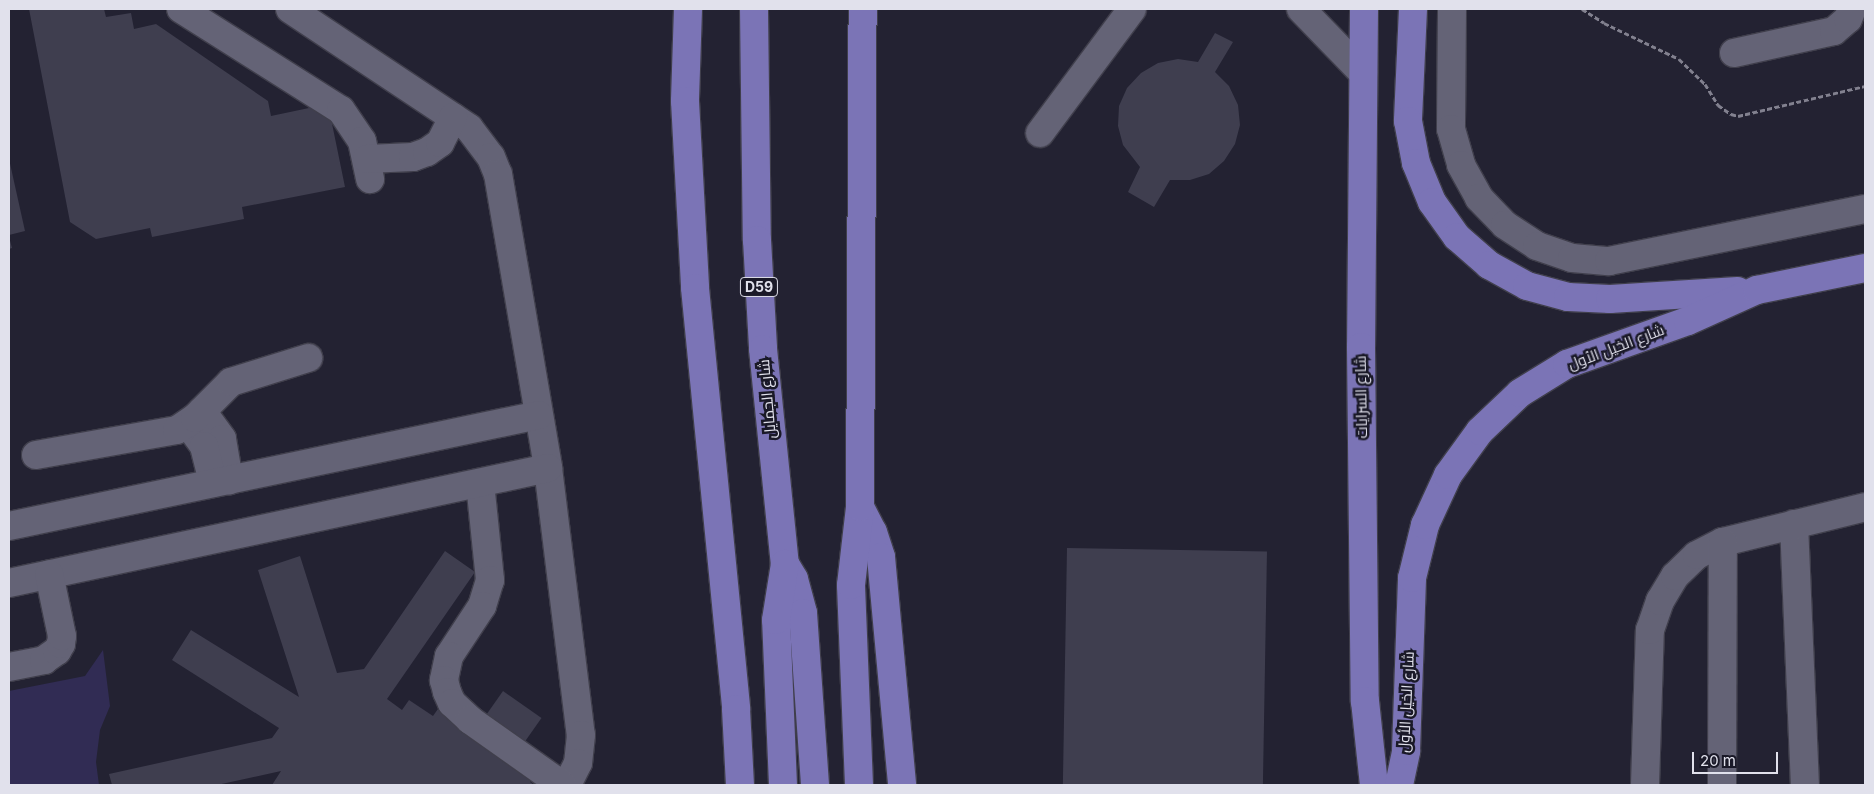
<!DOCTYPE html>
<meta charset="utf-8">
<style>
body{margin:0}
#map{position:relative;width:1874px;height:794px;overflow:hidden;background:#232232;font-family:Inter,Cairo,sans-serif}
div>[style]{position:absolute}
[style*='--x']{left:calc(var(--x)*1px);top:calc(var(--y)*1px);width:calc(var(--w)*1px);rotate:calc(var(--a)*1deg)}
.green>*{inset:0;background:#312c54}
.building>*{inset:0;background:#3f3e4f;transform-origin:0 0}
.path>*{height:3px;margin-top:-1.5px;transform-origin:0;background:repeating-linear-gradient(90deg,#82818f 0 5px,transparent 0 7.5px)}
.roads{filter:drop-shadow(1px 0 #403f4c) drop-shadow(-1px 0 #403f4c) drop-shadow(0 1px #403f4c) drop-shadow(0 -1px #403f4c)}
.minor>*{height:28px;margin:-14px;padding:0 14px;transform-origin:14px;border-radius:14px;background:#646376}
.major>*{height:28px;margin:-14px;padding:0 14px;transform-origin:14px;border-radius:14px;background:#7b74b6}
span{translate:-50% -50%;white-space:nowrap;text-align:center;line-height:1.15;-webkit-text-stroke:5px #1a1928;paint-order:stroke}
.shield-label span{padding:1px 4px;background:#1a1928;border:1px solid;border-radius:4px;-webkit-text-stroke-width:0}
.shield-label{font-size:14px;color:#e1e1ec;font-weight:700}
.street-label{font-size:15px;color:#e1e1ec}
.frame{position:absolute;inset:0;border:10px solid #e1e1ec;pointer-events:none}
.scale{position:absolute;left:1692px;top:752px;width:86px;height:22px;box-sizing:border-box;border:2px solid #e1e1ec;border-top:0;padding-left:6px;font-size:15px;line-height:18px;white-space:nowrap;color:#e1e1ec;-webkit-text-stroke:4px #1a1928;paint-order:stroke}
</style>
<div id="map">
<div class="green">
<i style="clip-path:polygon(103px 650px,110px 706px,100px 730px,96px 762px,99px 785px,9px 785px,9px 691px,85px 676px)"></i>
</div>
<div class="building">
<i style="clip-path:polygon(29px 9px,104px 9px,106px 17px,131px 13px,134px 29px,156px 24px,268px 101px,271px 116px,328px 104px,345px 187px,242px 207px,244px 219px,152px 237px,150px 228px,96px 239px,70px 222px)"></i>
<i style="clip-path:polygon(1215px 33px,1233px 42px,1215px 72px,1229px 86px,1238px 105px,1240px 125px,1235px 144px,1224px 161px,1209px 174px,1190px 180px,1170px 180px,1154px 207px,1128px 192px,1140px 167px,1123px 145px,1118px 126px,1119px 106px,1127px 88px,1141px 73px,1158px 63px,1178px 59px,1198px 62px)"></i>
<i style="clip-path:polygon(9px 159px,25px 231px,9px 235px)"></i>
<i style="clip-path:polygon(9px 237px,12px 248px,9px 249px)"></i>
<i style="left:1067px;top:548px;width:200px;height:237px;rotate:1deg"></i>
<i style="clip-path:polygon(445px 551px,475px 572px,387px 699px,402px 710px,409px 700px,433px 716px,440px 706px,533px 770px,530px 782px,534px 785px,272px 785px,281px 771px,217px 785px,112px 785px,109px 774px,272px 738px,279px 728px,172px 660px,191px 630px,299px 697px,258px 570px,300px 556px,337px 673px,364px 669px)"></i>
<i style="left:503px;top:691px;width:47px;height:34px;rotate:35deg"></i>
</div>
<div class="path">
<i style="--x:1582;--y:9;--w:26;--a:32"></i>
<i style="--x:1604;--y:23;--w:83;--a:25.6"></i>
<i style="--x:1679;--y:59;--w:36;--a:44"></i>
<i style="--x:1705;--y:84;--w:25;--a:58"></i>
<i style="--x:1718;--y:105;--w:16;--a:35"></i>
<i style="--x:1731;--y:114;--w:7;--a:16"></i>
<i style="--x:1738;--y:116;--w:130;--a:-13.3"></i>
</div>
<div class="roads">
<div class="minor">
<i style="--x:181;--y:9;--w:189;--a:32.3"></i>
<i style="--x:341;--y:110;--w:37;--a:56"></i>
<i style="--x:362;--y:141;--w:39;--a:78"></i>
<i style="--x:290;--y:9;--w:215;--a:33.6"></i>
<i style="--x:469;--y:128;--w:36;--a:53"></i>
<i style="--x:491;--y:157;--w:18;--a:68"></i>
<i style="--x:498;--y:174;--w:298;--a:80.3"></i>
<i style="--x:548;--y:468;--w:269;--a:83"></i>
<i style="--x:581;--y:735;--w:28;--a:96"></i>
<i style="--x:578;--y:763;--w:25;--a:117"></i>
<i style="--x:1301;--y:9;--w:89;--a:45.9"></i>
<i style="--x:1452;--y:9;--w:120;--a:90.5"></i>
<i style="--x:1451;--y:129;--w:37;--a:74"></i>
<i style="--x:1461;--y:165;--w:38;--a:61"></i>
<i style="--x:1479;--y:198;--w:37;--a:46"></i>
<i style="--x:1505;--y:225;--w:38;--a:33"></i>
<i style="--x:1537;--y:246;--w:37;--a:19"></i>
<i style="--x:1572;--y:258;--w:37;--a:5"></i>
<i style="--x:1609;--y:261;--w:261;--a:-11.5"></i>
<i style="--x:1734;--y:53;--w:102;--a:-12.4"></i>
<i style="--x:1834;--y:31;--w:18;--a:-41"></i>
<i style="--x:1848;--y:19;--w:11;--a:-68"></i>
<i style="--x:1040;--y:133;--w:154;--a:-53.4"></i>
<i style="--x:367;--y:159;--w:46;--a:-2.5"></i>
<i style="--x:413;--y:157;--w:15;--a:-20"></i>
<i style="--x:427;--y:152;--w:16;--a:-35"></i>
<i style="--x:440;--y:143;--w:29;--a:-63"></i>
<i style="--x:202;--y:411;--w:34;--a:54"></i>
<i style="--x:222;--y:439;--w:42;--a:80.3"></i>
<i style="--x:188;--y:424;--w:27;--a:54"></i>
<i style="--x:204;--y:446;--w:38;--a:76"></i>
<i style="--x:36;--y:455;--w:143;--a:-10.1"></i>
<i style="--x:177;--y:430;--w:22;--a:-34"></i>
<i style="--x:195;--y:418;--w:51;--a:-45"></i>
<i style="--x:231;--y:382;--w:81;--a:-17.3"></i>
<i style="--x:480;--y:483;--w:98;--a:84.1"></i>
<i style="--x:490;--y:580;--w:27;--a:107"></i>
<i style="--x:482;--y:606;--w:60;--a:123.4"></i>
<i style="--x:449;--y:656;--w:25;--a:102"></i>
<i style="--x:444;--y:680;--w:12;--a:76"></i>
<i style="--x:447;--y:692;--w:12;--a:66"></i>
<i style="--x:452;--y:703;--w:25;--a:43"></i>
<i style="--x:470;--y:720;--w:113;--a:35.2"></i>
<i style="--x:1794;--y:524;--w:261;--a:87.6"></i>
<i style="--x:9;--y:526;--w:541;--a:-11.83"></i>
<i style="--x:9;--y:583;--w:551;--a:-12.04"></i>
<i style="--x:9;--y:667;--w:36;--a:-11"></i>
<i style="--x:44;--y:660;--w:16;--a:-35"></i>
<i style="--x:57;--y:651;--w:8;--a:-60"></i>
<i style="--x:61;--y:644;--w:8;--a:-83"></i>
<i style="--x:62;--y:636;--w:63;--a:-101.8"></i>
<i style="--x:1645;--y:785;--w:155;--a:-88.2"></i>
<i style="--x:1650;--y:630;--w:31;--a:-71"></i>
<i style="--x:1660;--y:601;--w:29;--a:-59"></i>
<i style="--x:1675;--y:576;--w:30;--a:-44"></i>
<i style="--x:1697;--y:555;--w:29;--a:-27"></i>
<i style="--x:1723;--y:542;--w:146;--a:-13.8"></i>
<i style="--x:1722;--y:785;--w:243;--a:-89.8"></i>
</div>
<div class="major">
<i style="--x:688;--y:9;--w:92;--a:91.9"></i>
<i style="--x:685;--y:101;--w:187;--a:86.9"></i>
<i style="--x:695;--y:288;--w:423;--a:84.4"></i>
<i style="--x:736;--y:709;--w:76;--a:87"></i>
<i style="--x:754;--y:9;--w:231;--a:89.3"></i>
<i style="--x:757;--y:240;--w:109;--a:86.8"></i>
<i style="--x:763;--y:349;--w:216;--a:84.2"></i>
<i style="--x:785;--y:564;--w:17;--a:59"></i>
<i style="--x:794;--y:579;--w:35;--a:75"></i>
<i style="--x:803;--y:613;--w:172;--a:86"></i>
<i style="--x:1364;--y:9;--w:338;--a:90.5"></i>
<i style="--x:1361;--y:347;--w:354;--a:89.4"></i>
<i style="--x:1365;--y:701;--w:84;--a:83.9"></i>
<i style="--x:1413;--y:9;--w:112;--a:92.6"></i>
<i style="--x:1408;--y:121;--w:43;--a:79.2"></i>
<i style="--x:1416;--y:163;--w:42;--a:67.7"></i>
<i style="--x:1432;--y:202;--w:43;--a:54.5"></i>
<i style="--x:1457;--y:237;--w:43;--a:41.2"></i>
<i style="--x:1489;--y:265;--w:43;--a:28.9"></i>
<i style="--x:1527;--y:286;--w:42;--a:15"></i>
<i style="--x:1568;--y:297;--w:42;--a:2.7"></i>
<i style="--x:1610;--y:299;--w:128;--a:-3.6"></i>
<i style="--x:860;--y:507;--w:28;--a:63"></i>
<i style="--x:873;--y:532;--w:26;--a:72"></i>
<i style="--x:881;--y:557;--w:229;--a:84.7"></i>
<i style="--x:783;--y:785;--w:165;--a:-92.4"></i>
<i style="--x:776;--y:620;--w:57;--a:-80.9"></i>
<i style="--x:859;--y:785;--w:200;--a:-92.3"></i>
<i style="--x:851;--y:585;--w:79;--a:-83.4"></i>
<i style="--x:860;--y:507;--w:498;--a:-89.7"></i>
<i style="--x:1399;--y:785;--w:35;--a:-78"></i>
<i style="--x:1406;--y:751;--w:173;--a:-88"></i>
<i style="--x:1412;--y:578;--w:55;--a:-76.2"></i>
<i style="--x:1425;--y:525;--w:55;--a:-65.3"></i>
<i style="--x:1448;--y:475;--w:54;--a:-54"></i>
<i style="--x:1480;--y:431;--w:55;--a:-43.5"></i>
<i style="--x:1520;--y:393;--w:55;--a:-31.7"></i>
<i style="--x:1567;--y:364;--w:128;--a:-19.6"></i>
<i style="--x:1688;--y:321;--w:76;--a:-24.2"></i>
<i style="--x:1757;--y:290;--w:110;--a:-11.5"></i>
</div>
</div>
<div class="shield-label">
<span style="left:759px;top:287px">D59</span>
</div>
<div class="street-label">
<span style="left:1616px;top:347px;rotate:-21deg">شارع الخيل الأول</span>
<span style="left:1361px;top:397px;rotate:-91deg">شارع السرايات</span>
<span style="left:767px;top:399px;rotate:-95deg">شارع الجمايل</span>
<span style="left:1406px;top:702px;rotate:-87deg">شارع الخيل الأول</span>
</div>
<div class="frame"></div>
<div class="scale">20 m</div>
</div>
